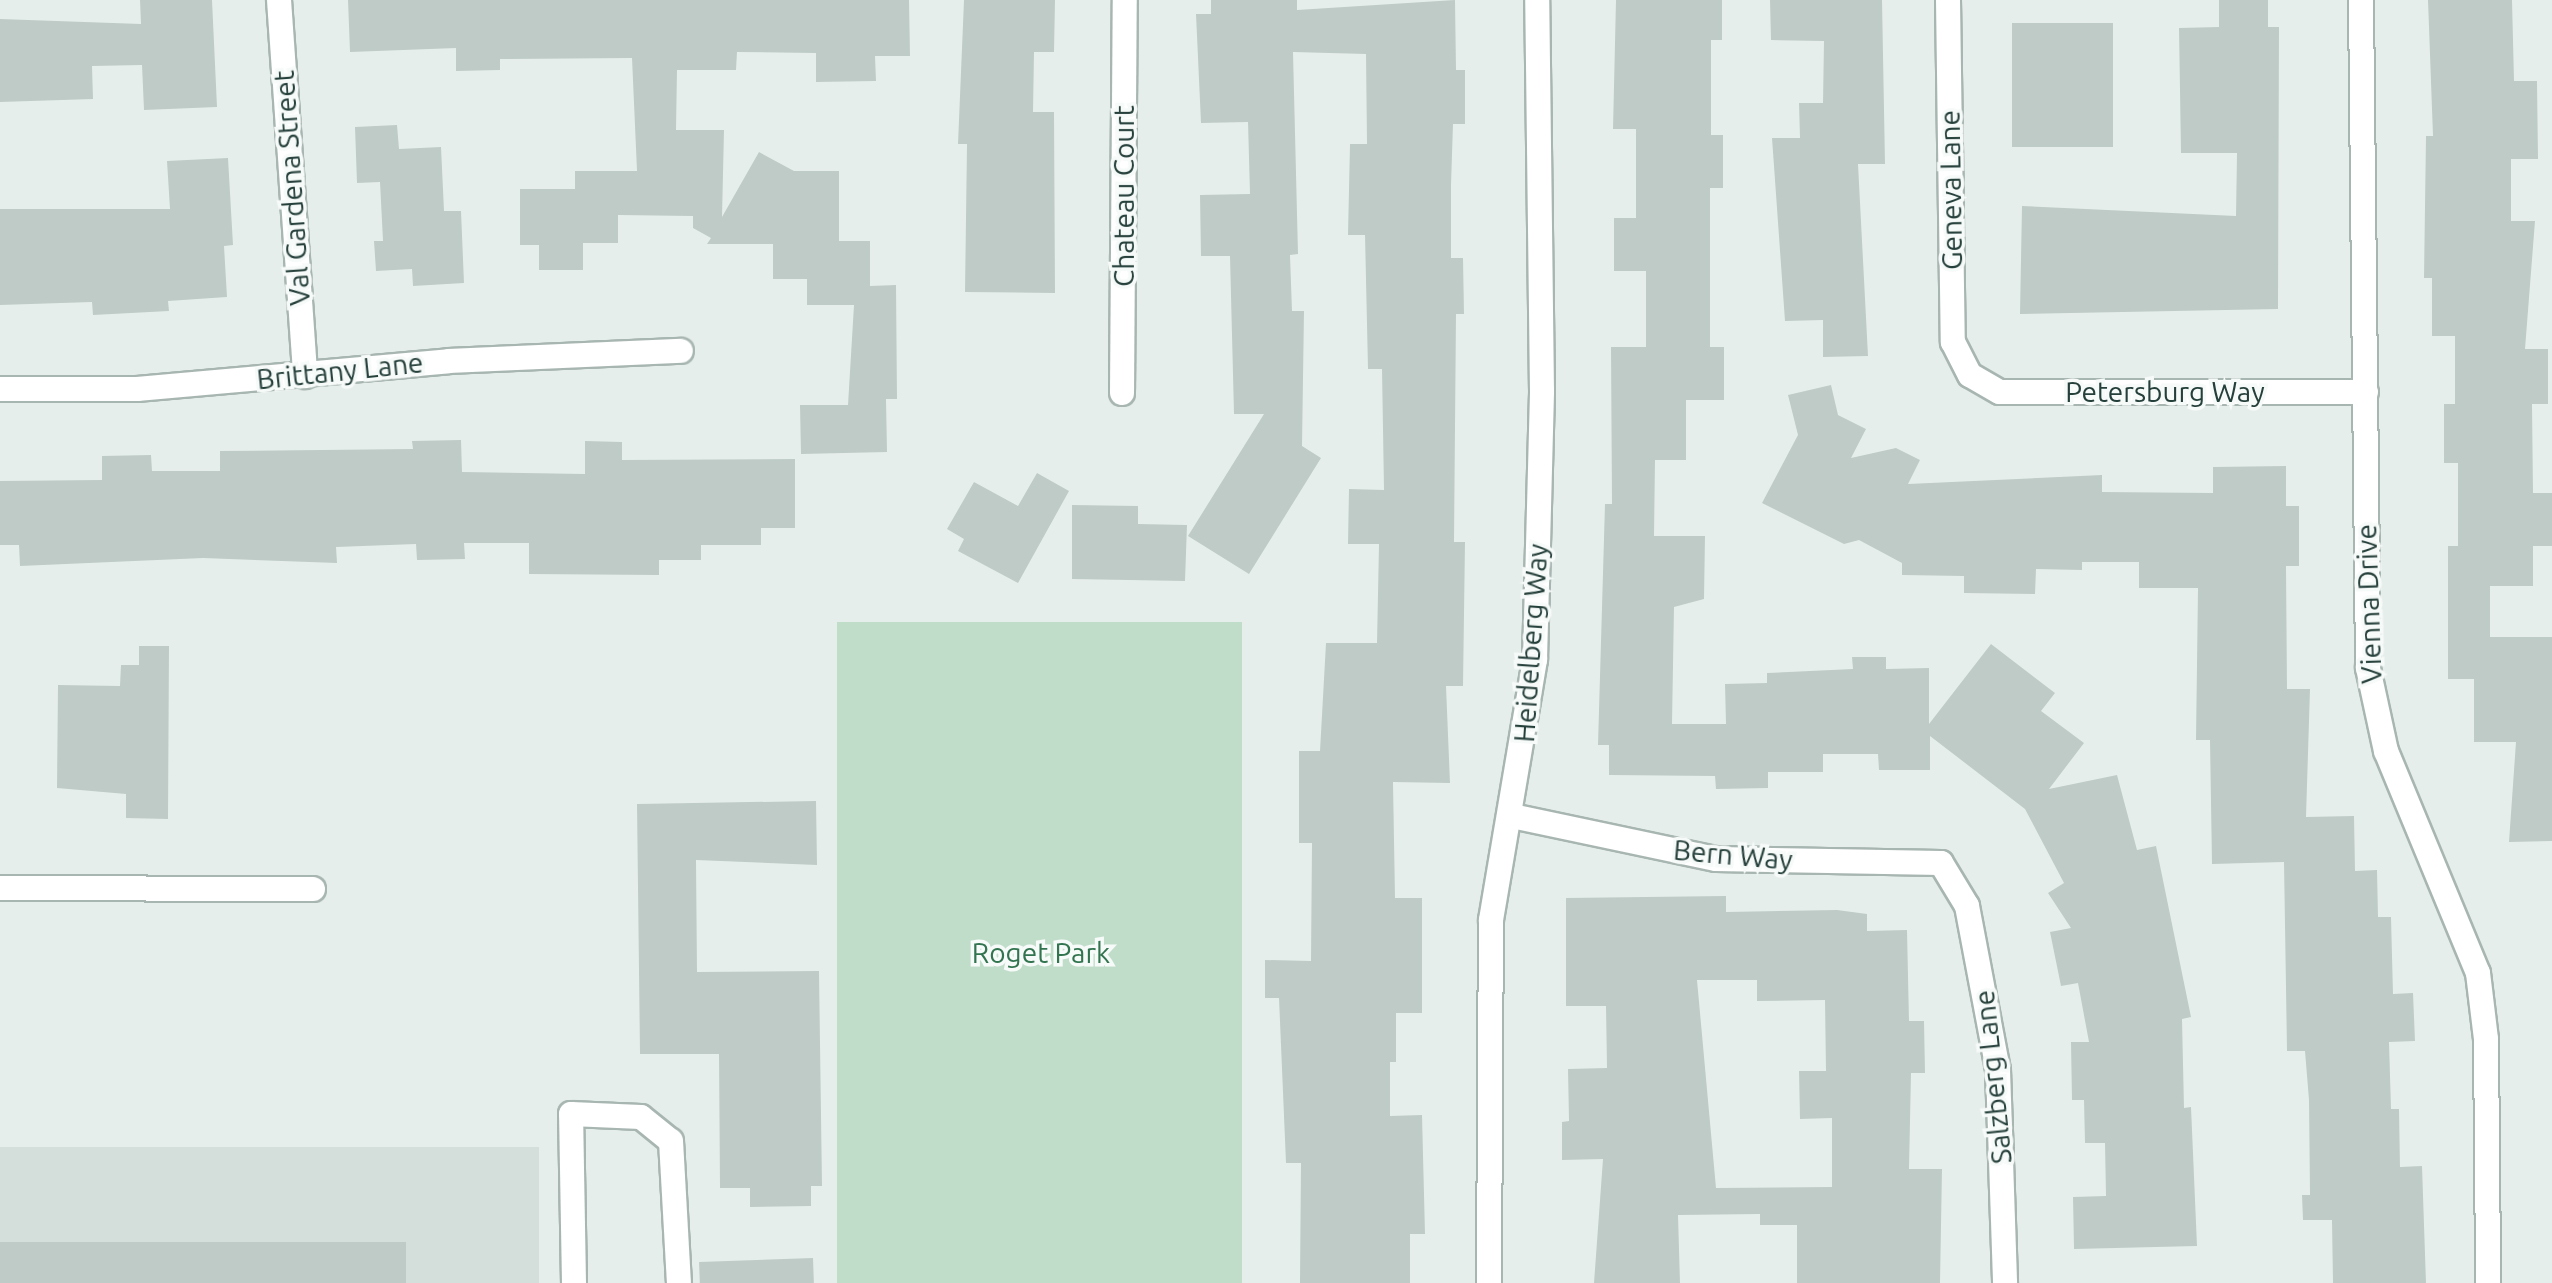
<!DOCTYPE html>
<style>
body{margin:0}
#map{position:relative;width:2552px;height:1283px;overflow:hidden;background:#e6eeeb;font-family:Ubuntu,sans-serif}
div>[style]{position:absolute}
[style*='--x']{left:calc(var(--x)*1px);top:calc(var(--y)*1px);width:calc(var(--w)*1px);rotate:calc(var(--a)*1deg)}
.built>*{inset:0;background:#d4deda;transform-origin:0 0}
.green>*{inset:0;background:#c0ddca;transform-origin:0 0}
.building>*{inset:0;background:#becbc7;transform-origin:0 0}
.roads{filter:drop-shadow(2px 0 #a8b6b2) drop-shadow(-2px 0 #a8b6b2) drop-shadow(0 2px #a8b6b2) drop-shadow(0 -2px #a8b6b2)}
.minor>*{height:24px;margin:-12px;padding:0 12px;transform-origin:12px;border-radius:12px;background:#fff}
span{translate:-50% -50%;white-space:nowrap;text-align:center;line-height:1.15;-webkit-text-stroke:7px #f6faf8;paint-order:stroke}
.street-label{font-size:28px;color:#253f3a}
.park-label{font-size:28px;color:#32744f}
</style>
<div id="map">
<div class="built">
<i style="left:0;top:1147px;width:539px;height:136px"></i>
</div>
<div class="green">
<i style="left:837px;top:622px;width:405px;height:661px"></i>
</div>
<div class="building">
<i style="clip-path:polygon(140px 0,212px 0,217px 107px,144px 110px,142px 65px,92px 66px,93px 99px,0 102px,0 19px,141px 24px)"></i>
<i style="clip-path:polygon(348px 0,909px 0,910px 56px,875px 56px,876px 81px,816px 82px,816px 53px,737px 52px,736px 70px,677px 70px,676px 130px,724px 130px,722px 217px,759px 152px,794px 171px,839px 171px,839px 241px,870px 241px,870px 286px,896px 285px,897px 399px,886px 399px,887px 452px,801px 454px,800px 405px,848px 405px,854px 305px,807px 305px,807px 279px,773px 279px,773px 244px,707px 244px,711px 238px,693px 228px,693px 216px,618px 215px,618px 243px,583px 243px,583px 270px,539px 270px,539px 245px,520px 245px,520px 189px,575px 189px,575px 171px,637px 171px,632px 58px,500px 59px,500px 70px,456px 71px,456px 48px,350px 52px)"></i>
<i style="clip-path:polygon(964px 0,1055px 0,1054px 52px,1034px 52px,1033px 112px,1054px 112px,1055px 293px,965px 292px,967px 144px,958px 144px)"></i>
<i style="clip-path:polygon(1211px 0,1297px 0,1297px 10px,1455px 0,1456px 70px,1465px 70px,1465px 124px,1453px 124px,1451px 185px,1451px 258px,1463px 258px,1464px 314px,1456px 314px,1454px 542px,1465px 542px,1463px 686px,1446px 686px,1450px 783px,1393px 782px,1395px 898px,1422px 898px,1422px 1013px,1396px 1013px,1396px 1062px,1390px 1062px,1390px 1116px,1422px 1115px,1425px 1234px,1410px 1234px,1410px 1283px,1300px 1283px,1301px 1163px,1286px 1163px,1279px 998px,1265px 998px,1265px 960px,1311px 961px,1312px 843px,1299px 843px,1299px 751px,1320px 751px,1326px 643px,1377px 643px,1379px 544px,1348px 544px,1349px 489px,1384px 490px,1382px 369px,1368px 369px,1365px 235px,1348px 235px,1350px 144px,1367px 144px,1366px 54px,1293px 52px,1298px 254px,1290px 255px,1292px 311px,1304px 311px,1302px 446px,1321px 458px,1249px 574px,1188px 536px,1264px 414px,1234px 414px,1230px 256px,1201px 256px,1200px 195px,1250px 194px,1248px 122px,1201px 123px,1196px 14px,1211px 14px)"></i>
<i style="clip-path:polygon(1616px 0,1722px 0,1722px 40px,1711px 40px,1711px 135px,1723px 135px,1723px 188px,1710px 188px,1710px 347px,1724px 347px,1724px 400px,1686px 400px,1686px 460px,1655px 460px,1654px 536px,1705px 536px,1704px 599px,1674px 607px,1672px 724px,1726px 724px,1725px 684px,1767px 683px,1767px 673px,1853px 669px,1852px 657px,1886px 657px,1886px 669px,1929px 668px,1929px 724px,1991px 644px,2055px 693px,2041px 711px,2084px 743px,2049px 789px,2117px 775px,2137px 850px,2156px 846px,2191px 1017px,2182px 1019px,2184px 1108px,2191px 1107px,2197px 1246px,2074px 1249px,2073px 1197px,2106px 1196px,2105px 1143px,2085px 1143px,2084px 1100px,2072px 1100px,2071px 1042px,2089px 1042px,2078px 983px,2061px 986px,2050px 932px,2071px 928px,2048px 893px,2064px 883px,2025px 809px,1930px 736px,1930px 770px,1879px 770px,1878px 754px,1823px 754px,1823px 772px,1768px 772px,1768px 788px,1716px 789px,1715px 776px,1609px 775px,1609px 745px,1598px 745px,1605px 504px,1612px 504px,1611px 347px,1646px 347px,1646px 271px,1614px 271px,1614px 218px,1636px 218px,1636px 129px,1613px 129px)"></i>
<i style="clip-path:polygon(1770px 0,1882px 0,1885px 164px,1858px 164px,1868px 356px,1823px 357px,1823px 320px,1785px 321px,1772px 138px,1800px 138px,1799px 103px,1823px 103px,1824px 41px,1771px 40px)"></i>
<i style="clip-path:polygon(2219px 0,2268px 0,2268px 27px,2279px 27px,2278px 309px,2020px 314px,2022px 206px,2236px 216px,2237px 153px,2181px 153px,2179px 28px,2219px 27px)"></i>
<i style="clip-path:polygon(2428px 0,2512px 0,2514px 81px,2537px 81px,2538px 159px,2511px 159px,2511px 221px,2535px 221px,2525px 349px,2548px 349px,2548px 404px,2532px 404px,2533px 493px,2552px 493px,2552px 546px,2533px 546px,2533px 586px,2490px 586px,2490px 637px,2552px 637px,2552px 841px,2509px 842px,2516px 742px,2474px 742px,2474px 679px,2448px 679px,2448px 546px,2458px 546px,2458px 463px,2444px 463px,2444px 404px,2455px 404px,2455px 336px,2432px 336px,2432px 278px,2424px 278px,2426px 136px,2433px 136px)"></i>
<i style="left:2012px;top:23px;width:101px;height:124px"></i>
<i style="clip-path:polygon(397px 125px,399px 149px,441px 147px,444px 211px,461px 211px,464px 283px,413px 286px,412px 269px,376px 271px,374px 241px,383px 241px,380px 182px,357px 183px,355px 127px)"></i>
<i style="clip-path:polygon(228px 158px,233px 245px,224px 246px,227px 297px,168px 301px,169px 311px,93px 315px,92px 302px,0 305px,0 209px,170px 209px,167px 161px)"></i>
<i style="clip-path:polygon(1831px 385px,1838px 415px,1866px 429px,1851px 458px,1896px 448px,1920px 460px,1908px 484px,2102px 475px,2102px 492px,2213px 493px,2213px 467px,2286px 466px,2286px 506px,2299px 506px,2299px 566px,2286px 566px,2287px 689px,2310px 689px,2306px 817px,2354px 816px,2355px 871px,2377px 870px,2378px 917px,2391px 917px,2393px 994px,2413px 993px,2415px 1041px,2389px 1042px,2391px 1109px,2399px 1109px,2400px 1167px,2422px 1166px,2426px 1283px,2333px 1283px,2332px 1220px,2303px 1220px,2302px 1195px,2310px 1195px,2309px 1100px,2305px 1051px,2287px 1051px,2284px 862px,2212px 864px,2210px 740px,2196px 740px,2198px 588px,2139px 588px,2139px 562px,2082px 562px,2082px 570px,2036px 569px,2035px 594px,1964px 593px,1964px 576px,1902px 575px,1902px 563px,1859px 540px,1844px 544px,1762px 503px,1798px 435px,1788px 395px)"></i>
<i style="clip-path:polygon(461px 440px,462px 472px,585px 474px,585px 441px,622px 442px,622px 460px,795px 459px,795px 528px,761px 528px,761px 545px,701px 545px,701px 560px,659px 560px,659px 575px,529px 574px,529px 543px,464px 543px,465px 559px,417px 560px,416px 544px,336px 547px,337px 563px,203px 558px,20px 566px,19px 545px,0 545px,0 481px,102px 480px,102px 456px,151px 455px,152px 471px,220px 471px,220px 451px,413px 449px,412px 441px)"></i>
<i style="clip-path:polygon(1037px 473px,1069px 491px,1018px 583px,958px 551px,964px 539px,947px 529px,974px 482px,1018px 506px)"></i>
<i style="clip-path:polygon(1072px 505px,1138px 506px,1138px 524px,1187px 525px,1185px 581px,1072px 579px)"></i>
<i style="clip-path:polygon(139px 646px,169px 646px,168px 819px,126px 818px,126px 794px,57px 788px,58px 685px,120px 686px,121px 665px,139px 665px)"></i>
<i style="clip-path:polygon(816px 801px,817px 865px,696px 860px,697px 972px,819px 971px,822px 1186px,811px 1186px,811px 1206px,750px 1207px,750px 1188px,720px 1188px,719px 1054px,640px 1054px,637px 804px)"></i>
<i style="clip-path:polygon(evenodd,1726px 896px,1726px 912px,1837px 910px,1867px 914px,1867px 931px,1907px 930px,1909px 1021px,1924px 1021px,1925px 1073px,1911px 1073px,1909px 1169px,1942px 1169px,1940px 1283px,1797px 1283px,1797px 1225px,1760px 1225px,1760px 1214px,1678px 1215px,1680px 1283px,1594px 1283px,1603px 1159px,1562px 1160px,1562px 1122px,1569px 1121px,1568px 1069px,1607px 1068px,1606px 1006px,1566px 1006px,1566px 898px,1726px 896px,1697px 980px,1757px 980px,1757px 1001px,1825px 1000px,1826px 1071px,1799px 1071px,1800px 1119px,1832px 1118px,1832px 1187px,1716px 1188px,1697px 980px)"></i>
<i style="left:0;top:1242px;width:406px;height:41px"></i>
<i style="left:813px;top:1258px;width:25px;height:114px;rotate:88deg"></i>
</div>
<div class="roads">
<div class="minor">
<i style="--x:279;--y:0;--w:377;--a:86"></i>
<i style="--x:1948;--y:0;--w:342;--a:89.2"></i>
<i style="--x:1953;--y:342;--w:37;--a:63"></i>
<i style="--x:1970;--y:375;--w:34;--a:30"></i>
<i style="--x:2000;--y:392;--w:366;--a:0"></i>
<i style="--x:2361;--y:0;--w:668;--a:89.4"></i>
<i style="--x:2368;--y:668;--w:85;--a:77.8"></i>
<i style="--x:2386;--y:751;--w:240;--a:67.5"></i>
<i style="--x:2478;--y:973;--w:66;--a:83.1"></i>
<i style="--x:2486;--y:1039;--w:244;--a:89.5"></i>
<i style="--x:0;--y:389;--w:137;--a:0"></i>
<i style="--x:137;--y:389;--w:313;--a:-5.1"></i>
<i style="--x:449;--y:361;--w:232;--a:-2.5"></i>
<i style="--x:1122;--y:393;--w:393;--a:-89.6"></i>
<i style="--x:1512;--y:816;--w:208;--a:11.9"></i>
<i style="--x:1716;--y:859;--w:225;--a:1"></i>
<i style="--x:1941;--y:863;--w:50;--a:58.8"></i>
<i style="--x:1967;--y:906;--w:167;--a:79.3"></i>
<i style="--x:1998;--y:1070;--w:213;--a:88.1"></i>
<i style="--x:0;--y:888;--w:313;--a:0.2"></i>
<i style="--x:574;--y:1283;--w:169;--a:-91"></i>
<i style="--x:571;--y:1114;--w:70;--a:2.5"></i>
<i style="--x:641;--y:1117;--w:38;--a:39"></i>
<i style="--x:671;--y:1141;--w:142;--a:86.8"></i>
<i style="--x:1489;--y:1283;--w:363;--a:-89.7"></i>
<i style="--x:1491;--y:920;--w:264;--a:-80.4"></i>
<i style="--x:1535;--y:660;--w:269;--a:-88.5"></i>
<i style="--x:1542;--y:391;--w:391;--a:-90.7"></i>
</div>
</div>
<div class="street-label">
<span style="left:292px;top:188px;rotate:-94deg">Val Gardena Street</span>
<span style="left:1951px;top:190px;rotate:-91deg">Geneva Lane</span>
<span style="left:1124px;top:196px;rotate:-90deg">Chateau Court</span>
<span style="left:340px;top:371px;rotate:-6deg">Brittany Lane</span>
<span style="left:2165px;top:392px">Petersburg Way</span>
<span style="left:2369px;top:604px;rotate:-92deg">Vienna Drive</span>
<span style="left:1531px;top:643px;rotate:-86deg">Heidelberg Way</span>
<span style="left:1733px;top:855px;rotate:5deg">Bern Way</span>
<span style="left:1993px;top:1077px;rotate:-96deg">Salzberg Lane</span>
</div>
<div class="park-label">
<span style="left:1041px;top:953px">Roget Park</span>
</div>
</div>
